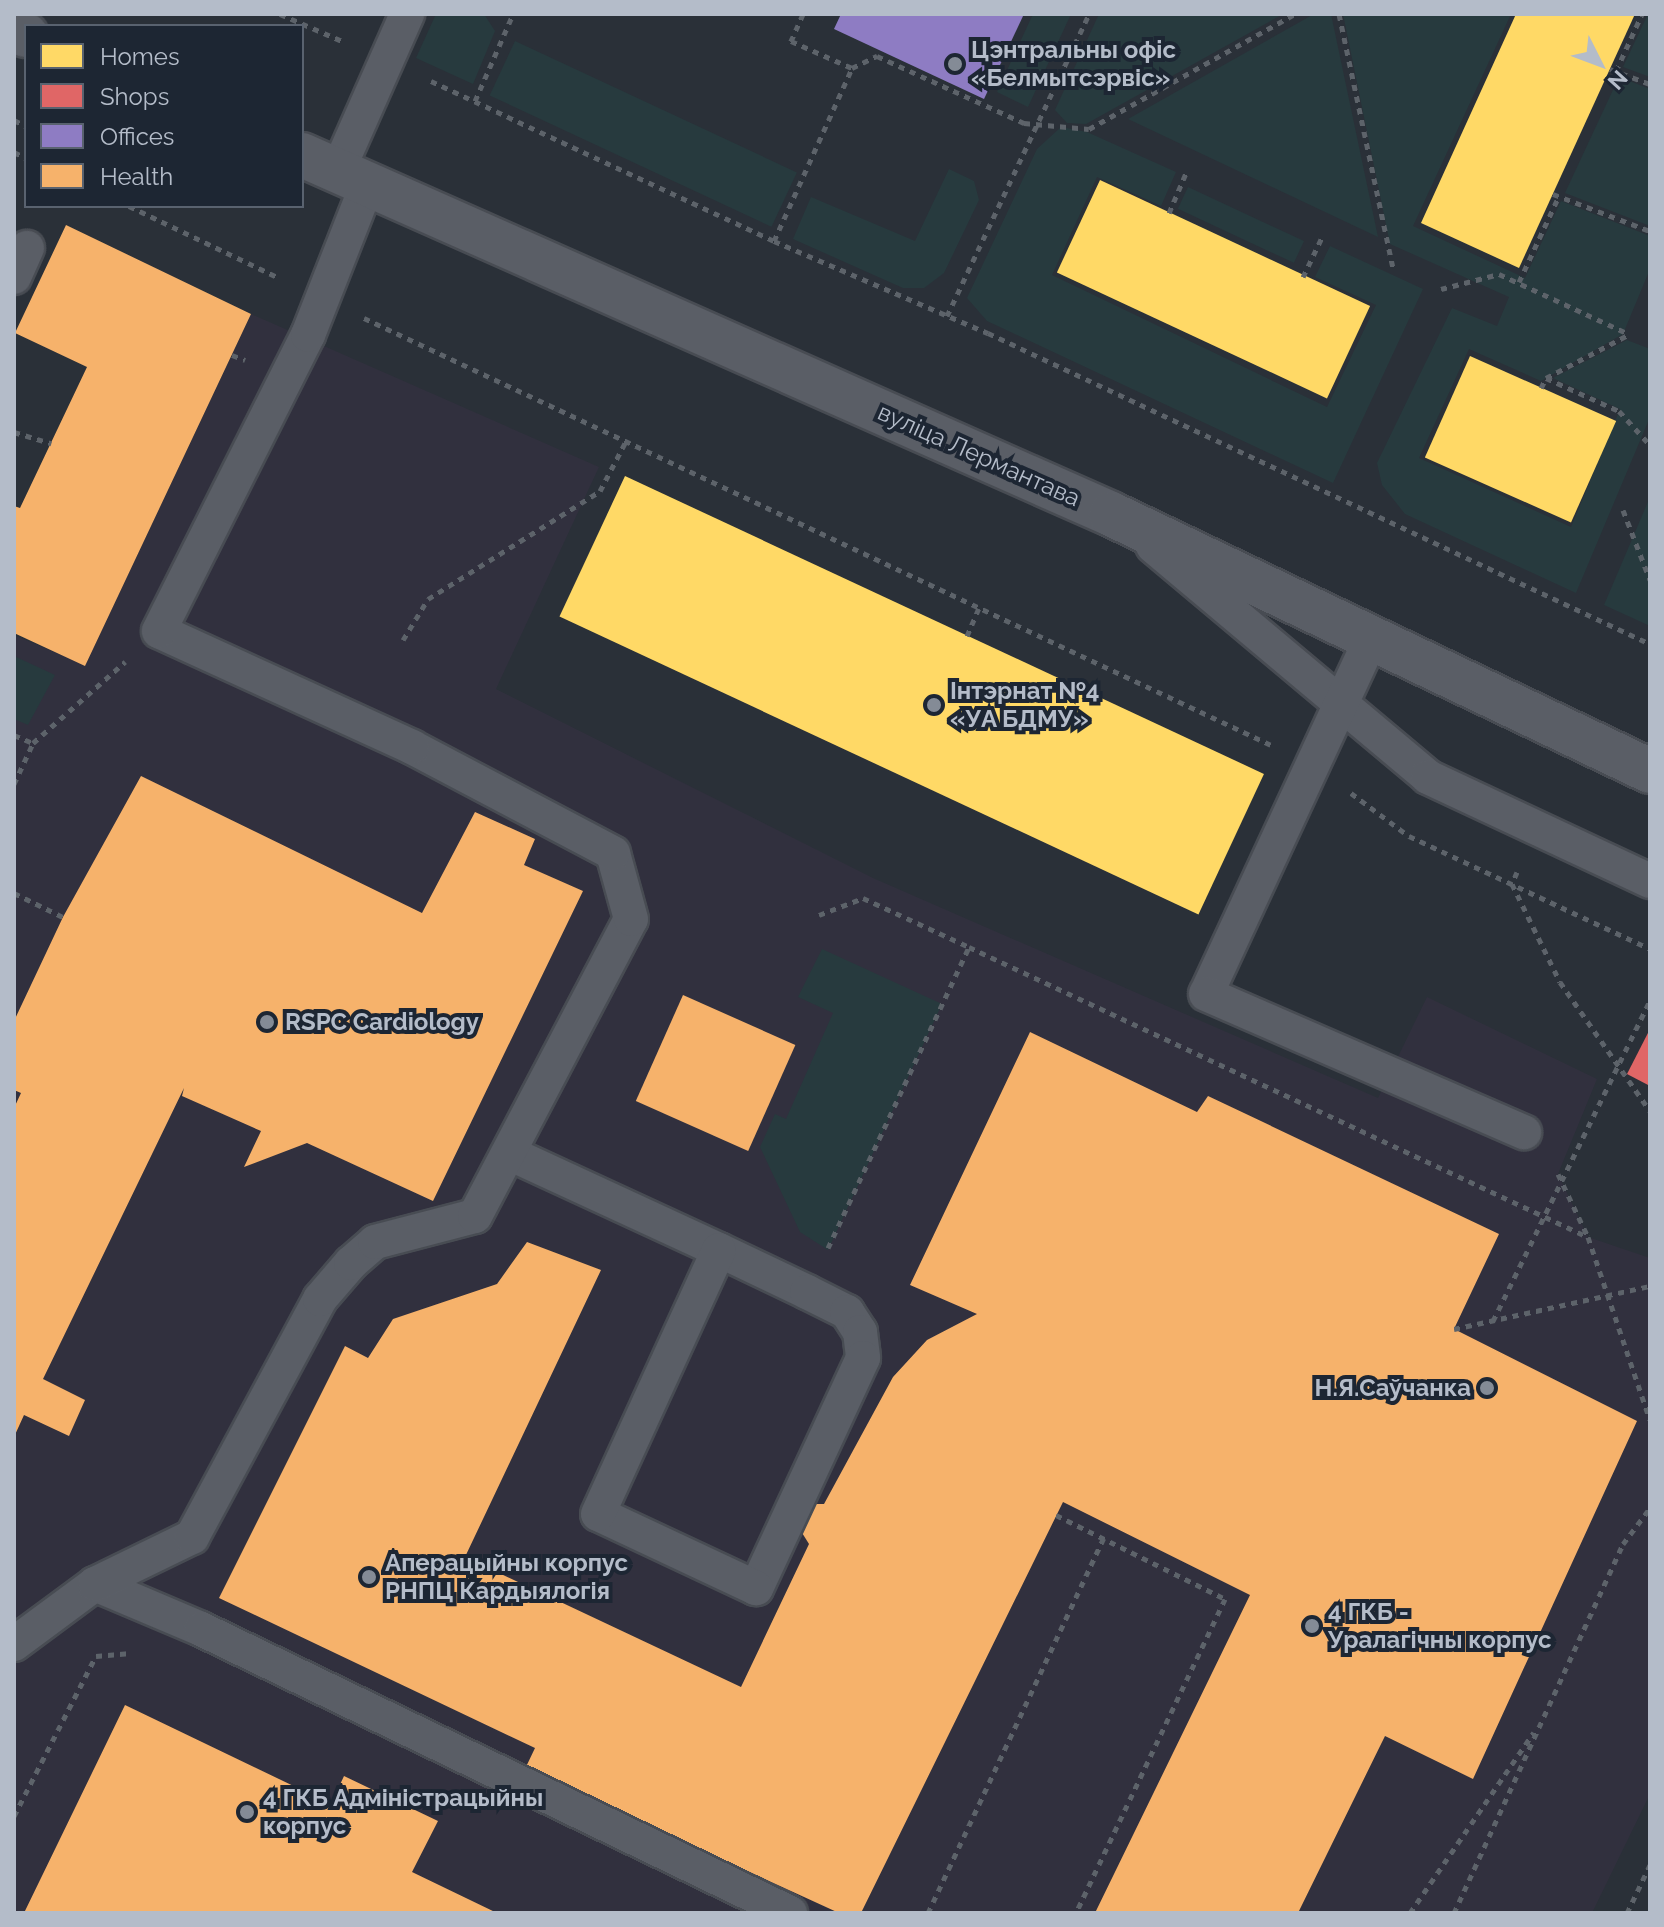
<!DOCTYPE html>
<meta charset="utf-8">
<style>
body{margin:0}
#map{position:relative;width:1664px;height:1927px;overflow:hidden;background:#2a3038;font-family:Raleway,sans-serif}
div>[style]{position:absolute}
[style*='--x']{left:calc(var(--x)*1px);top:calc(var(--y)*1px);width:calc(var(--w)*1px);rotate:calc(var(--a)*1deg)}
.medical>*{inset:0;background:#31303e}
.green>*{inset:0;background:#273a3e;transform-origin:0 0}
.homes>*{inset:0;background:#ffd966;transform-origin:0 0}
.shops>*{inset:0;background:#e06666}
.offices>*{inset:0;background:#8e7cc3}
.health>*{inset:0;background:#f6b26b;transform-origin:0 0}
.path>*{height:5px;margin-top:-2.5px;transform-origin:0;background:repeating-linear-gradient(90deg,#5d636a 0 6px,transparent 0 12px)}
.roads{filter:drop-shadow(2px 0 #484c53) drop-shadow(-2px 0 #484c53) drop-shadow(0 2px #484c53) drop-shadow(0 -2px #484c53)}
.service>*{height:34px;margin:-17px;padding:0 17px;transform-origin:17px;border-radius:17px;background:#5a5e66}
.tertiary>*{height:44px;margin:-22px;padding:0 22px;transform-origin:22px;border-radius:22px;background:#5a5e66}
.dots>*{width:22px;height:22px;translate:-50% -50%;box-sizing:border-box;border:4px solid #1d2633;border-radius:50%}
span{translate:-50% -50%;white-space:nowrap;text-align:center;line-height:1.15;-webkit-text-stroke:8px #1d2633;paint-order:stroke}
.poi-label{font-size:24px;color:#b4bcc9;font-weight:700}
.left{translate:0 -50%;text-align:left}
.right{translate:-100% -50%;text-align:right}
.street-label{font-size:24px;color:#b4bcc9}
.frame{position:absolute;inset:0;border:16px solid #b4bcc9;pointer-events:none}
.legend{position:absolute;left:24px;top:24px;width:280px;height:184px;box-sizing:border-box;background:#1d2633;border:2px solid #59626f;margin:0;padding:10px 14px;list-style:none;font-size:24px;color:#b4bcc9}
.legend li{display:flex;align-items:center;gap:16px;height:40px}
.legend b{width:40px;border:2px solid #59626f}
.north{position:absolute;left:1560px;top:24px;width:80px;height:80px;-webkit-text-stroke:6px #1d2633;paint-order:stroke;rotate:132deg;font-size:22px;font-weight:700;line-height:32px;text-align:center;color:#b4bcc9}
.north::after{content:'';display:block;margin:auto;width:28px;height:36px;background:#b4bcc9;clip-path:polygon(50% 0,100% 100%,50% 72%,0 100%)}
</style>
<div id="map">
<div class="medical">
<i style="clip-path:polygon(251px 314px,599px 467px,496px 689px,873px 878px,1378px 1098px,1427px 997px,1597px 1079px,1558px 1174px,1588px 1237px,1650px 1258px,1650px 1794px,1592px 1913px,14px 1913px,14px 635px,85px 665px)"></i>
</div>
<div class="green">
<i style="clip-path:polygon(436px 14px,484px 14px,495px 31px,473px 84px,416px 58px)"></i>
<i style="clip-path:polygon(1033px 14px,1071px 14px,1028px 107px,997px 92px)"></i>
<i style="clip-path:polygon(1099px 14px,1283px 14px,1086px 124px,1067px 123px,1055px 110px)"></i>
<i style="clip-path:polygon(1314px 14px,1331px 14px,1378px 237px,1128px 119px)"></i>
<i style="clip-path:polygon(1343px 14px,1511px 14px,1413px 226px,1525px 278px,1561px 201px,1650px 236px,1650px 269px,1623px 334px,1541px 381px,1469px 349px,1419px 458px,1571px 527px,1620px 409px,1553px 378px,1627px 340px,1650px 349px,1650px 417px,1576px 593px,1405px 514px,1382px 485px,1377px 463px,1452px 308px,1497px 326px,1509px 297px,1390px 244px)"></i>
<i style="clip-path:polygon(1648px 14px,1650px 14px,1650px 77px,1623px 67px)"></i>
<i style="left:515px;top:41px;width:311px;height:60px;rotate:25deg"></i>
<i style="clip-path:polygon(1619px 77px,1650px 89px,1650px 226px,1565px 193px)"></i>
<i style="clip-path:polygon(1061px 127px,1087px 132px,1176px 172px,1161px 206px,1097px 177px,1052px 275px,1327px 407px,1376px 305px,1315px 277px,1330px 246px,1423px 289px,1333px 483px,987px 321px,967px 298px,1037px 149px)"></i>
<i style="clip-path:polygon(949px 169px,974px 181px,979px 200px,944px 273px,924px 288px,903px 288px,793px 239px,811px 197px,915px 241px)"></i>
<i style="left:1188px;top:187px;width:128px;height:24px;rotate:25deg"></i>
<i style="clip-path:polygon(1650px 497px,1650px 626px,1604px 605px)"></i>
<i style="clip-path:polygon(14px 656px,55px 675px,28px 725px,14px 719px)"></i>
<i style="clip-path:polygon(822px 949px,942px 1004px,828px 1250px,800px 1232px,760px 1147px,775px 1114px,786px 1119px,833px 1013px,798px 997px)"></i>
</div>
<div class="homes">
<i style="clip-path:polygon(1516px 14px,1635px 14px,1519px 268px,1421px 223px)"></i>
<i style="left:1100px;top:180px;width:298px;height:102px;rotate:25deg"></i>
<i style="left:1470px;top:356px;width:160px;height:111px;rotate:24deg"></i>
<i style="left:625px;top:476px;width:705px;height:155px;rotate:25deg"></i>
</div>
<div class="shops">
<i style="clip-path:polygon(1650px 1029px,1650px 1086px,1627px 1074px)"></i>
</div>
<div class="offices">
<i style="clip-path:polygon(841px 14px,1024px 14px,984px 99px,834px 29px)"></i>
</div>
<div class="health">
<i style="clip-path:polygon(66px 225px,251px 314px,85px 666px,14px 633px,14px 506px,20px 508px,87px 367px,15px 333px)"></i>
<i style="clip-path:polygon(141px 776px,422px 913px,475px 812px,535px 839px,524px 865px,583px 891px,433px 1201px,307px 1143px,244px 1167px,261px 1131px,182px 1096px,184px 1088px,43px 1379px,85px 1400px,69px 1436px,24px 1415px,14px 1437px,14px 1108px,21px 1093px,14px 1090px,14px 1021px,63px 917px)"></i>
<i style="left:683px;top:995px;width:123px;height:116px;rotate:24deg"></i>
<i style="clip-path:polygon(1030px 1032px,1197px 1112px,1208px 1096px,1499px 1234px,1454px 1329px,1637px 1421px,1473px 1779px,1385px 1736px,1298px 1913px,1095px 1913px,1250px 1595px,1063px 1502px,861px 1913px,839px 1913px,525px 1769px,535px 1748px,219px 1598px,345px 1346px,368px 1358px,393px 1319px,497px 1284px,527px 1242px,601px 1270px,465px 1557px,741px 1687px,809px 1544px,799px 1528px,813px 1504px,824px 1504px,893px 1377px,927px 1340px,977px 1314px,910px 1285px)"></i>
<i style="clip-path:polygon(125px 1705px,331px 1804px,344px 1776px,438px 1821px,412px 1872px,497px 1913px,24px 1913px)"></i>
</div>
<div class="path">
<i style="--x:280;--y:14;--w:68;--a:23.5"></i>
<i style="--x:803;--y:14;--w:30;--a:114"></i>
<i style="--x:791;--y:41;--w:67;--a:23.9"></i>
<i style="--x:852;--y:68;--w:28;--a:-26"></i>
<i style="--x:877;--y:56;--w:162;--a:24.5"></i>
<i style="--x:1024;--y:123;--w:65;--a:5.3"></i>
<i style="--x:1089;--y:129;--w:236;--a:-29.2"></i>
<i style="--x:1339;--y:14;--w:259;--a:78"></i>
<i style="--x:1610;--y:69;--w:43;--a:20.6"></i>
<i style="--x:1616;--y:71;--w:63;--a:-65.5"></i>
<i style="--x:431;--y:81;--w:378;--a:25"></i>
<i style="--x:774;--y:241;--w:233;--a:23.3"></i>
<i style="--x:988;--y:333;--w:731;--a:25.16"></i>
<i style="--x:475;--y:101;--w:95;--a:-66.4"></i>
<i style="--x:14;--y:120;--w:13;--a:27"></i>
<i style="--x:14;--y:152;--w:13;--a:27"></i>
<i style="--x:1553;--y:194;--w:104;--a:20.9"></i>
<i style="--x:129;--y:206;--w:166;--a:25.6"></i>
<i style="--x:1169;--y:213;--w:43;--a:-67"></i>
<i style="--x:774;--y:241;--w:190;--a:-65.7"></i>
<i style="--x:1303;--y:277;--w:47;--a:-64.5"></i>
<i style="--x:1519;--y:282;--w:95;--a:-65.1"></i>
<i style="--x:1441;--y:289;--w:60;--a:-14.5"></i>
<i style="--x:1499;--y:274;--w:143;--a:24.8"></i>
<i style="--x:947;--y:316;--w:334;--a:-64.8"></i>
<i style="--x:364;--y:318;--w:1002;--a:25.21"></i>
<i style="--x:232;--y:355;--w:14;--a:21"></i>
<i style="--x:1546;--y:378;--w:80;--a:24.3"></i>
<i style="--x:1619;--y:411;--w:46;--a:47.6"></i>
<i style="--x:1541;--y:388;--w:11;--a:-63"></i>
<i style="--x:1546;--y:378;--w:93;--a:-27.7"></i>
<i style="--x:14;--y:432;--w:39;--a:17"></i>
<i style="--x:1623;--y:510;--w:75;--a:68.9"></i>
<i style="--x:967;--y:636;--w:30;--a:-67"></i>
<i style="--x:403;--y:640;--w:48;--a:-58.6"></i>
<i style="--x:428;--y:599;--w:203;--a:-32.1"></i>
<i style="--x:600;--y:491;--w:56;--a:-62.5"></i>
<i style="--x:14;--y:735;--w:21;--a:23"></i>
<i style="--x:14;--y:784;--w:45;--a:-65.1"></i>
<i style="--x:33;--y:743;--w:123;--a:-41.4"></i>
<i style="--x:1351;--y:793;--w:72;--a:36.6"></i>
<i style="--x:1409;--y:836;--w:266;--a:25.1"></i>
<i style="--x:1517;--y:872;--w:13;--a:113"></i>
<i style="--x:1512;--y:884;--w:109;--a:63.9"></i>
<i style="--x:1560;--y:982;--w:157;--a:55.1"></i>
<i style="--x:14;--y:893;--w:55;--a:26.1"></i>
<i style="--x:819;--y:915;--w:47;--a:-21.1"></i>
<i style="--x:863;--y:898;--w:117;--a:24.8"></i>
<i style="--x:1558;--y:1174;--w:70;--a:64.5"></i>
<i style="--x:1588;--y:1237;--w:193;--a:71.3"></i>
<i style="--x:828;--y:1248;--w:332;--a:-64.9"></i>
<i style="--x:969;--y:947;--w:684;--a:25.1"></i>
<i style="--x:1493;--y:1321;--w:357;--a:-63.9"></i>
<i style="--x:1454;--y:1329;--w:201;--a:-12.4"></i>
<i style="--x:1056;--y:1515;--w:189;--a:26.4"></i>
<i style="--x:1225;--y:1599;--w:348;--a:115.4"></i>
<i style="--x:400;--y:1802;--w:22;--a:-63"></i>
<i style="--x:14;--y:1816;--w:180;--a:-62.9"></i>
<i style="--x:96;--y:1656;--w:35;--a:-5"></i>
<i style="--x:928;--y:1913;--w:414;--a:-64.9"></i>
<i style="--x:1410;--y:1913;--w:219;--a:-55.6"></i>
<i style="--x:1454;--y:1913;--w:406;--a:-65.4"></i>
<i style="--x:1623;--y:1544;--w:45;--a:-53.1"></i>
<i style="--x:1627;--y:1913;--w:53;--a:-64.4"></i>
</div>
<div class="roads">
<div class="service">
<i style="--x:338;--y:170;--w:171;--a:-66.1"></i>
<i style="--x:14;--y:277;--w:32;--a:-66"></i>
<i style="--x:1153;--y:546;--w:359;--a:40"></i>
<i style="--x:1428;--y:777;--w:245;--a:25.1"></i>
<i style="--x:1371;--y:639;--w:391;--a:114.9"></i>
<i style="--x:1206;--y:994;--w:347;--a:23.5"></i>
<i style="--x:511;--y:1154;--w:229;--a:24.8"></i>
<i style="--x:719;--y:1250;--w:98;--a:25.5"></i>
<i style="--x:807;--y:1292;--w:45;--a:26.6"></i>
<i style="--x:847;--y:1312;--w:24;--a:57"></i>
<i style="--x:860;--y:1332;--w:26;--a:83"></i>
<i style="--x:863;--y:1358;--w:254;--a:114.9"></i>
<i style="--x:756;--y:1588;--w:174;--a:-154.9"></i>
<i style="--x:598;--y:1514;--w:290;--a:-65.4"></i>
<i style="--x:95;--y:1584;--w:115;--a:23"></i>
<i style="--x:201;--y:1629;--w:654;--a:25.74"></i>
<i style="--x:14;--y:1644;--w:101;--a:-36.5"></i>
<i style="--x:95;--y:1584;--w:108;--a:-25.9"></i>
<i style="--x:192;--y:1537;--w:270;--a:-61.7"></i>
<i style="--x:320;--y:1299;--w:48;--a:-49.3"></i>
<i style="--x:351;--y:1263;--w:32;--a:-41"></i>
<i style="--x:375;--y:1242;--w:103;--a:-14.6"></i>
<i style="--x:475;--y:1216;--w:335;--a:-62.3"></i>
<i style="--x:631;--y:919;--w:68;--a:-105.3"></i>
<i style="--x:613;--y:853;--w:227;--a:-152.2"></i>
<i style="--x:412;--y:747;--w:278;--a:-155.4"></i>
<i style="--x:159;--y:631;--w:331;--a:-63.3"></i>
<i style="--x:308;--y:335;--w:163;--a:-68.5"></i>
</div>
<div class="tertiary">
<i style="--x:14;--y:30;--w:13;--a:23"></i>
<i style="--x:302;--y:155;--w:885;--a:23.93"></i>
<i style="--x:1111;--y:514;--w:597;--a:25.49"></i>
</div>
</div>
<div class="dots">
<i style="left:955px;top:64px;background:#848b96"></i>
<i style="left:934px;top:705px;background:#848b96"></i>
<i style="left:267px;top:1022px;background:#848b96"></i>
<i style="left:1487px;top:1388px;background:#848b96"></i>
<i style="left:369px;top:1577px;background:#848b96"></i>
<i style="left:1312px;top:1626px;background:#848b96"></i>
<i style="left:247px;top:1812px;background:#848b96"></i>
</div>
<div class="poi-label">
<span class="left" style="left:971px;top:64px">Цэнтральны офiс<br>«Белмытсэрвіс»</span>
<span class="left" style="left:950px;top:705px">Інтэрнат №4<br>«УА БДМУ»</span>
<span class="left" style="left:285px;top:1022px">RSPC Cardiology</span>
<span class="right" style="left:1471px;top:1388px">Н.Я.Саўчанка</span>
<span class="left" style="left:385px;top:1577px">Аперацыйны корпус<br>РНПЦ Кардыялогія</span>
<span class="left" style="left:1328px;top:1626px">4 ГКБ -<br>Уралагічны корпус</span>
<span class="left" style="left:263px;top:1812px">4 ГКБ Адміністрацыйны<br>корпус</span>
</div>
<div class="street-label">
<span style="left:979px;top:455px;rotate:24deg">вуліца Лермантава</span>
</div>
<div class="frame"></div>
<ul class="legend">
<li><b style="height:22px;background:#ffd966"></b>Homes</li>
<li><b style="height:22px;background:#e06666"></b>Shops</li>
<li><b style="height:22px;background:#8e7cc3"></b>Offices</li>
<li><b style="height:22px;background:#f6b26b"></b>Health</li>
</ul>
<div class="north">N</div>
</div>
